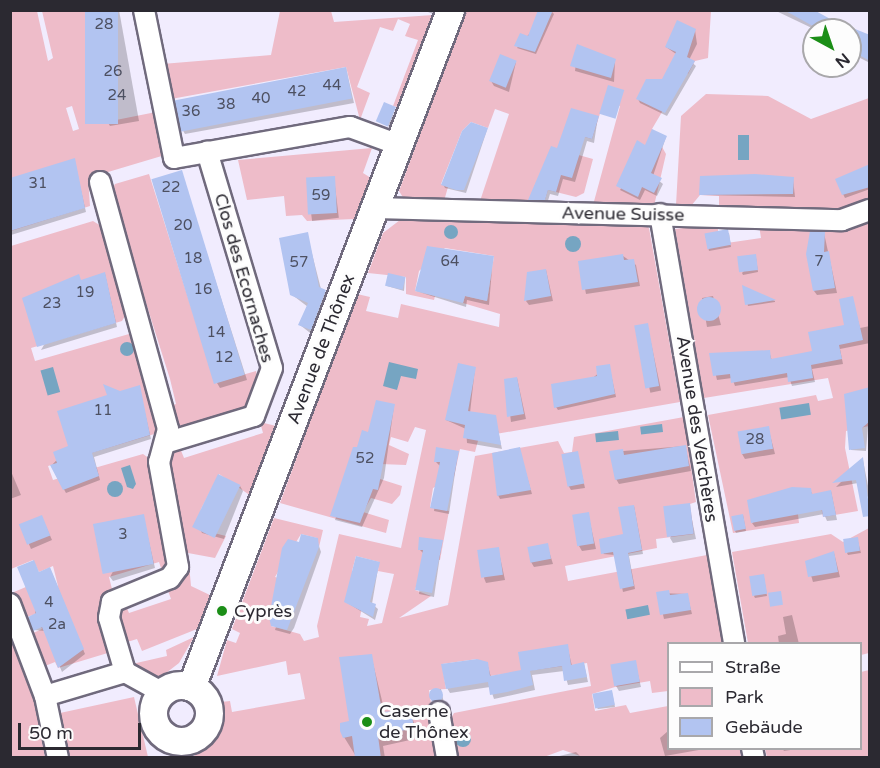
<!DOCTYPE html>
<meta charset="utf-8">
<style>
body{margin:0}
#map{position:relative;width:880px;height:768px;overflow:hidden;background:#f1ecfe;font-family:"Varela Round",sans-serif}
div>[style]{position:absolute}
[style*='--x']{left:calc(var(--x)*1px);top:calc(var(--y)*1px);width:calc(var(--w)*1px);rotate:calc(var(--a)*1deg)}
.green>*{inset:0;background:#eebcc9}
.water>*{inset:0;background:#76a5c2;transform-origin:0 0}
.round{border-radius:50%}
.shadow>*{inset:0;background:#0003;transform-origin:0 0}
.building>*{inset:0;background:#b2c4f1;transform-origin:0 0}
.roads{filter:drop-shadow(2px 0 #706a7d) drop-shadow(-2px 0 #706a7d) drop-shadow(0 2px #706a7d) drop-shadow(0 -2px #706a7d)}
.minor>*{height:20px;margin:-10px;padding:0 10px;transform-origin:10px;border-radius:10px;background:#fff}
.secondary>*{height:27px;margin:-13.5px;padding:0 13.5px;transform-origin:13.5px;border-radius:13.5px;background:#fff}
.secondary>.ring{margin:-13.5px;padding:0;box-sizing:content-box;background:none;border:27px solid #fff;border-radius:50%}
.dots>*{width:16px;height:16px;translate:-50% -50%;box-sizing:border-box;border:3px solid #fdfdfd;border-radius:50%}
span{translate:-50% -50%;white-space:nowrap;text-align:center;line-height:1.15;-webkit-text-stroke:6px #fdfdfd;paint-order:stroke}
.number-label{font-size:15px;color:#4d5061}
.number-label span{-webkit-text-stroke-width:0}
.street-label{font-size:18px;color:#2b2931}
.poi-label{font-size:18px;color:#2b2931}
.left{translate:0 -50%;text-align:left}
.frame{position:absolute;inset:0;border:12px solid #2b2931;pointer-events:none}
.legend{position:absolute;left:667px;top:642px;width:195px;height:108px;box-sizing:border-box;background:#fdfdfd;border:2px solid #a9a8ab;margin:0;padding:8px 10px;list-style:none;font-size:18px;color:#2b2931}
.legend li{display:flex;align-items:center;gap:12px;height:30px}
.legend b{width:30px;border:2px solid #a9a8ab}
.north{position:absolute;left:802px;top:18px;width:60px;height:60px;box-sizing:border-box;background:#fdfdfd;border:2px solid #a9a8ab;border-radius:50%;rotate:140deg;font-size:16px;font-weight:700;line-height:24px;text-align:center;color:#2b2931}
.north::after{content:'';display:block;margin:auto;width:21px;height:27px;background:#1b8e17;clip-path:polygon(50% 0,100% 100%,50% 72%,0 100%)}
.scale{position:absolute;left:18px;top:723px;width:123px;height:27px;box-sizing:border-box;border:3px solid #2b2931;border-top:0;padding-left:8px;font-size:18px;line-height:21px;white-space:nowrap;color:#2b2931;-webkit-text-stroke:4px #fdfdfd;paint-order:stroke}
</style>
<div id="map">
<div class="green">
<i style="clip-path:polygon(evenodd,11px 11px,37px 11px,48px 61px,53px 58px,42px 11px,85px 11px,106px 122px,156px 112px,165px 155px,88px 178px,90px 206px,11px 231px,11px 11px,72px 106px,79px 129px,73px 131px,66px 108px,72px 106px)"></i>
<i style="clip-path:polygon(280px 11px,331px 11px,334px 22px,433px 15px,397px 107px,393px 106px,418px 40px,405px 36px,410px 24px,398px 19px,393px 31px,380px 27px,357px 87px,370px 93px,360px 120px,346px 67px,171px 99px,162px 64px,271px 55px)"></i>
<i style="clip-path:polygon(466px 11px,711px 11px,708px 58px,695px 61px,688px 74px,669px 66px,662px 112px,652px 129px,666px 154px,654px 206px,593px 205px,620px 106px,604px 101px,592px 139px,581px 136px,575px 154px,593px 159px,584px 193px,576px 197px,548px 190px,544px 203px,480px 201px,509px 114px,495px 109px,488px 128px,471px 122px,462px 131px,441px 184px,448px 187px,444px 201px,404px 199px,399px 191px)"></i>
<i style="clip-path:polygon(706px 94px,768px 96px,811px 119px,869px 98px,869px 201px,847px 210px,719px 209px,719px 196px,700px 195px,691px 206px,676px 205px,681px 116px)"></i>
<i style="clip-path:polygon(372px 148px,363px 173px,371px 178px,354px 219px,307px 221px,302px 215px,286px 216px,284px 196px,247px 200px,238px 160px)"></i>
<i style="clip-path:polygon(149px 174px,215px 383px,256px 371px,259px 384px,250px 407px,188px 428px,176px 424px,170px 406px,176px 404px,170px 379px,111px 192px,115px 184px)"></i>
<i style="clip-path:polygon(evenodd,419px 218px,643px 223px,649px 228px,680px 402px,479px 437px,475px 452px,460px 449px,454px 477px,433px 488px,430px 507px,449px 511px,440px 560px,425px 558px,415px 590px,431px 596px,399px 618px,448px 605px,475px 456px,558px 441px,564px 453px,572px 452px,574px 437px,684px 417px,696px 502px,690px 504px,694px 534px,656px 539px,657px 548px,565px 566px,568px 581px,707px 555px,722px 643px,668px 644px,668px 691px,652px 693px,650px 681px,615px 687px,592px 694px,595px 711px,626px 705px,630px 713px,668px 706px,668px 748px,740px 749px,741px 757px,586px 758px,563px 750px,544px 757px,454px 757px,448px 724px,454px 713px,591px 686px,587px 663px,490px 676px,477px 659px,442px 664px,446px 689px,429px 690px,439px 757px,192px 758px,216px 735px,221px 702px,230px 701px,232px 712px,305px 699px,300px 673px,288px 675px,286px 661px,217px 676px,227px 640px,236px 643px,240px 633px,232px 629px,274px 518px,323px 530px,319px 547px,317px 538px,301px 534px,275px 577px,282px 579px,271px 626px,300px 634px,304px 641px,319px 637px,317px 626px,339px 534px,401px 548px,426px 430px,415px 427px,408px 442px,391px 437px,389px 445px,409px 454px,406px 465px,380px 464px,380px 479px,402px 486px,400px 495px,392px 504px,371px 498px,363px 512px,389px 520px,386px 533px,280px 503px,357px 294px,370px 297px,366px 311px,398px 318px,401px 304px,499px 327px,500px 314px,463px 303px,465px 296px,487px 301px,494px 256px,445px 248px,419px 271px,415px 291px,435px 296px,434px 300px,406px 294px,406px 277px,368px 273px,383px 233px,400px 220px,419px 218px,356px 556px,379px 562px,378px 571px,394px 574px,382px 623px,367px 626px,369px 619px,360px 617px,362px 607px,352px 571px,356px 556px)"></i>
<i style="clip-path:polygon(869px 219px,869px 426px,846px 431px,845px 448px,858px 511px,823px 517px,821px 507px,798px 514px,799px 523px,733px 533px,708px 415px,816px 395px,818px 401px,833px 398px,828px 378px,704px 398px,675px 229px,717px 224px,720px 244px,761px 238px,759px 225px)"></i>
<i style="clip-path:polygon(93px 221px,101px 226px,126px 314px,122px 321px,31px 348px,35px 361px,129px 334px,161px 432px,48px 466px,53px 480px,143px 454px,150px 459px,168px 566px,161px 568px,159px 562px,109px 577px,112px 589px,103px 600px,111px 652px,58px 668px,55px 662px,45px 666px,31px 634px,42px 629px,36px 614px,24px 618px,14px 592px,33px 584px,38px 594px,58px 586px,53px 566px,39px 572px,33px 560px,11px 569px,11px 246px)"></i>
<i style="clip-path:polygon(260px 422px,276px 426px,251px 496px,219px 474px,201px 509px,198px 529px,226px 536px,215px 558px,188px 553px,191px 586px,212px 596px,197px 629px,142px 651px,137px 639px,124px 643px,116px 610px,124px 601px,129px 613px,171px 599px,167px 588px,186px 570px,187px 552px,168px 464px,171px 450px,180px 448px,184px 458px,263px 433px)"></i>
<i style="clip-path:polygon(869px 528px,869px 653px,861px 655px,860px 644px,748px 643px,732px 552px,831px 534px,843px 542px)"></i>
<i style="clip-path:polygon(10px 624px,26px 662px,45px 757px,11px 757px)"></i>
<i style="clip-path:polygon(194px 637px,179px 663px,157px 680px,132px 664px,167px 656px,166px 650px)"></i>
<i style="clip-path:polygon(869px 670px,869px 757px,767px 757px,765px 749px,860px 748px,861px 672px)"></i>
<i style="clip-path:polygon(134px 697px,148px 757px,69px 757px,60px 713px)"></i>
</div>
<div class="water">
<i style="left:738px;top:135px;width:11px;height:25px"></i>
<i class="round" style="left:444px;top:225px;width:14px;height:14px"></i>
<i class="round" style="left:565px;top:236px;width:16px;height:16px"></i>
<i class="round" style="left:120px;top:342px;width:14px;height:14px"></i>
<i style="clip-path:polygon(389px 362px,418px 369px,416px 379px,401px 376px,397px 390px,383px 386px)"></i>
<i style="left:53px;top:367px;width:26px;height:13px;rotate:74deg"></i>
<i style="left:809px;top:403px;width:12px;height:30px;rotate:81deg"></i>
<i style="left:662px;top:424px;width:8px;height:22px;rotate:83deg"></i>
<i style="left:618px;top:431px;width:9px;height:23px;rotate:84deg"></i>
<i style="clip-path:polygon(130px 465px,136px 484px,133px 489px,127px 487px,121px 468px)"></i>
<i class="round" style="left:107px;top:481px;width:16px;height:16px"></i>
<i style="left:648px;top:605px;width:10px;height:23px;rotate:79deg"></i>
<i class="round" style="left:455px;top:731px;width:16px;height:16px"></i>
</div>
<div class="shadow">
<i style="clip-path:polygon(87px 10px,119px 10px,139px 121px,110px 126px,107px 121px)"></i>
<i style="clip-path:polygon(423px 10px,434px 10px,433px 14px)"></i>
<i style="clip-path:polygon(550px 10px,554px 14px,536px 54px,517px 48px)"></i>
<i style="clip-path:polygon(774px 10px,811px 10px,849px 30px,816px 30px)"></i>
<i style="clip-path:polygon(695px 30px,697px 44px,689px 60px,696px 66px,667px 116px,640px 103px,638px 99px,663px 81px,676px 54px,666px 47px)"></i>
<i style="clip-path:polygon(850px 30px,870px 40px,870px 63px,850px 53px)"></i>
<i style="clip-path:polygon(578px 46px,615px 61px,614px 82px,575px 71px)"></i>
<i style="clip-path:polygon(516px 62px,509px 92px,494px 86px,491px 81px)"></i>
<i style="clip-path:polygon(346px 68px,354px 103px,185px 134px,182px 129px)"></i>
<i style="clip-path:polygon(395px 108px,390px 127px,379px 122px,378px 120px)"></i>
<i style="clip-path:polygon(598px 117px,594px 143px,587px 141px,575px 182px,563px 179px,558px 196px,550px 194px,547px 204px,533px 204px,558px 150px)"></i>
<i style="clip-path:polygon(487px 130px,466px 193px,445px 188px,443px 184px)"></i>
<i style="clip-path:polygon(666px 137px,653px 176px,663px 184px,657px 196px,645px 190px,640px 200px,620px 190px,646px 147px)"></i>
<i style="clip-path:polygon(74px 160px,86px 212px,11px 235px,10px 179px)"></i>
<i style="clip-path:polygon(870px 167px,870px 189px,845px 198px,843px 194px)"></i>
<i style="clip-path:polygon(181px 172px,247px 380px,220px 388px,217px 383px)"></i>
<i style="left:334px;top:178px;width:40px;height:27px;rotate:83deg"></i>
<i style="clip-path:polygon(793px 179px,795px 197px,701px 195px)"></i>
<i style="clip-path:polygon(729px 233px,731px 247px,709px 251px,705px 234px)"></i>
<i style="clip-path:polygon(824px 233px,837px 293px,817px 295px,814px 291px)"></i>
<i style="clip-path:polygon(307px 234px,321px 289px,329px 297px,314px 336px,300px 325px,308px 307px,291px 294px)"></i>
<i style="clip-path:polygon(623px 256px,636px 265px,640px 286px,586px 294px,580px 262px)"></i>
<i style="clip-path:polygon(493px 257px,489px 305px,467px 300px,466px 307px,416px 291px)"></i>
<i style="clip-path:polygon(756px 258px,758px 272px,743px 275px,742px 273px)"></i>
<i style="clip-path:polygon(546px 270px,553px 301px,529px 305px,526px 301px)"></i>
<i style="clip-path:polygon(105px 274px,117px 327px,41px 350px,81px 281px)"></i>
<i style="clip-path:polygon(405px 278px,404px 291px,387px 286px)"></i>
<i style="clip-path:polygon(744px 288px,775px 301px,775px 302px,748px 306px)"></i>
<i style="clip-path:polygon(713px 296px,721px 325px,707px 327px,702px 298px)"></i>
<i style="clip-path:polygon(852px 298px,860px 328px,870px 326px,870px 343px,840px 349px,843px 364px,812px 369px,815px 382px,792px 386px,789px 377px,735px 386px,732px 378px,717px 380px,711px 355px,769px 351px,772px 361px,813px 352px,846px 327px)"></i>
<i style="left:647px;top:324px;width:68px;height:11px;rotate:78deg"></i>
<i style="clip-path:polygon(609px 365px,616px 397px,558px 410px,556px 407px)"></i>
<i style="clip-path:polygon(475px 368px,470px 413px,495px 416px,502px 449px,467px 443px,466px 429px,446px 420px)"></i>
<i style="clip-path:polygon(517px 378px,526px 419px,511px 422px,506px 380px)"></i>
<i style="clip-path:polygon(139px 387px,151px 439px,94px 457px,100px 480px,66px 493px,51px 466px,120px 393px)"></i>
<i style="clip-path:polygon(845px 395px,870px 403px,866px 451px,851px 450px)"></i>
<i style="clip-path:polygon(394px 406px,384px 478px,362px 527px,335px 520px,359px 449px)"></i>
<i style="clip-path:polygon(768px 427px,775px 454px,745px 459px,742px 454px)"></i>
<i style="clip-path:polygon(685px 446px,691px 471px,619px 484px,616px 479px,611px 452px)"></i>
<i style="clip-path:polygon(519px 449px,532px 494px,500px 499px,498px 495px)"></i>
<i style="clip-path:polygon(458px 453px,449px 514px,434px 511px,440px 466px,435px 461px)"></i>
<i style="clip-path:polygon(577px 453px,585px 488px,571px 490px,568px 485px)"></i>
<i style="clip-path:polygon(863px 460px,870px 496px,862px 498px,858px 483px,836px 487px)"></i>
<i style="clip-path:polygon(10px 469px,21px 495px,10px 499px)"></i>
<i style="clip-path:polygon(240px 486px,243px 491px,224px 539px,202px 533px,200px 529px)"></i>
<i style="clip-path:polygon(810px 490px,813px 495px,831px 491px,837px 520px,827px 521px,824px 514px,755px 527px,752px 523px)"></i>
<i style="clip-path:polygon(689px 505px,696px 539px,673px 543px,670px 538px)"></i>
<i style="clip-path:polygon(634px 506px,643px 554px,629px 556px,635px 589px,623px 592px,615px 555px,603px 554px,624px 535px)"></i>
<i style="clip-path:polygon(588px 514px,596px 549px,582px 551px,579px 546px)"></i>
<i style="clip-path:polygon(743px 515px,746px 531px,736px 533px,735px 531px)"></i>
<i style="clip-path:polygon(143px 516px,155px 568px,113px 581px,110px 577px)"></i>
<i style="clip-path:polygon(44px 522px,52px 540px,31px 549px,21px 525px)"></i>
<i style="clip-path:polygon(857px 538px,861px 553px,848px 555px,847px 553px)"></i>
<i style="clip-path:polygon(317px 540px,321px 552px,294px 628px,290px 634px,275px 630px,300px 543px)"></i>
<i style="clip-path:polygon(442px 542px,434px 597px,419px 594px,424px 554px,419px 549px)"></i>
<i style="clip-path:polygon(547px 545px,553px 564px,534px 567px,531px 562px)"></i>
<i style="clip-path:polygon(498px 548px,505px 580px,486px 583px,484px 578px)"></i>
<i style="clip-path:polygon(834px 553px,840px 577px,813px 582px,807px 562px)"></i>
<i style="clip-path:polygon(379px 563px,372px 604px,378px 609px,375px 620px,346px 602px)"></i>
<i style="clip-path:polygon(38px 573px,52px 573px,85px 654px,62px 672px,45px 631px,34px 630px)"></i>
<i style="clip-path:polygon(764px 578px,767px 596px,755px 598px,754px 596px)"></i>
<i style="clip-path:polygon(658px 593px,687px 594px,692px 614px,664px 619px)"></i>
<i style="clip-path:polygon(792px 615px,799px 644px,779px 644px,778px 636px,786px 634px,783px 617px)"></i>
<i style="clip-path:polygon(567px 645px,572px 666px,584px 664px,588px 682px,568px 685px,564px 671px,532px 675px,535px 690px,494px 699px,490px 687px,450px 693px,447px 688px,487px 663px,491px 677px,522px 672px)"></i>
<i style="clip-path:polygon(371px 655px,385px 713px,410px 711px,419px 738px,383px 746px,385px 758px,357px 758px,344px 737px)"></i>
<i style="clip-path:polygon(635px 662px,641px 687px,619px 691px,616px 686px)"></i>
<i style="left:441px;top:689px;width:14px;height:11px;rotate:78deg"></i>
<i style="clip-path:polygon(612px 692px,615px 707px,598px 709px,596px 707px)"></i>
<i style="clip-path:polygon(668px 731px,668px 748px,710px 748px,665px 756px,660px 738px)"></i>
<i style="clip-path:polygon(782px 748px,797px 748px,797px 749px,784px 751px)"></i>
<i style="clip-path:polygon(576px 752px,582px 758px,551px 758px)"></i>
</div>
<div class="building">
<i style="left:85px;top:10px;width:33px;height:114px"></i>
<i style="clip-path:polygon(538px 10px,553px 10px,535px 52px,514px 46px,520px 33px,528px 36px)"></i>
<i style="clip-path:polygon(784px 10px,814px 10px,850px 30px,820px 30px)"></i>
<i style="clip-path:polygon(677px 20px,696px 29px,687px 57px,695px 61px,665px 113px,636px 99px,646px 79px,662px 79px,676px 52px,665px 47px)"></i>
<i style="clip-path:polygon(850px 27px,870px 35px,870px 61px,850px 50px)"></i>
<i style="clip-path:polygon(577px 44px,616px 59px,611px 78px,570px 66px)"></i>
<i style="left:500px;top:54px;width:18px;height:29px;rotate:22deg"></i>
<i style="left:346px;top:67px;width:32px;height:175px;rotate:79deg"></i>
<i style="left:608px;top:85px;width:17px;height:30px;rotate:17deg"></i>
<i style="left:384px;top:102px;width:13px;height:21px;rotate:23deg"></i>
<i style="clip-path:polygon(571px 108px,599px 116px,592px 139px,585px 137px,572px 178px,561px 175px,556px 192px,548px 190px,545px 200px,528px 200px,551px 146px,557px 148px)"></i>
<i style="clip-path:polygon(471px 122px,488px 128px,464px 190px,456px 190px,441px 185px,462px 131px)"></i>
<i style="clip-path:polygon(652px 129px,667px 136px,651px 173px,662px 178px,654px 193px,642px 187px,638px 197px,616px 186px,637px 140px,645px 145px)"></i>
<i style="clip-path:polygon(75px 158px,85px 208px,10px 231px,10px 178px)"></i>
<i style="clip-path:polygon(870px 164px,870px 187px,842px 195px,835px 179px)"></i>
<i style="left:182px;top:170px;width:214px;height:32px;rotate:73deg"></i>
<i style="clip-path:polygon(755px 174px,794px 177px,793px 194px,699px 195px,700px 176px)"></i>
<i style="left:335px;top:176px;width:37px;height:29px;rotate:87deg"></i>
<i style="left:728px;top:229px;width:16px;height:24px;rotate:79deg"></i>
<i style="clip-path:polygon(810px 231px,825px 232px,824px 252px,829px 251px,835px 288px,813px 291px,806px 254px)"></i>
<i style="clip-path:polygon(308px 232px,319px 287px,326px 290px,311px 330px,298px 325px,308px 303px,290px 295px,279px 238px)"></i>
<i style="clip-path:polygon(427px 246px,494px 256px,487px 301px,465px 296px,463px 303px,415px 291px)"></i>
<i style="clip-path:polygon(623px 254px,624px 260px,634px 259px,638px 282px,582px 290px,578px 261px)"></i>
<i style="left:756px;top:254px;width:16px;height:19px;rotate:83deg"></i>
<i style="clip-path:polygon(546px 269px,551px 296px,524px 301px,527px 272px)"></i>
<i style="clip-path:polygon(105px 272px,116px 323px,37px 347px,22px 298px,79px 274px,81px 280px)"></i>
<i style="left:388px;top:273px;width:18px;height:13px;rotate:13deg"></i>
<i style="clip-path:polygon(742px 285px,776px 300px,745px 305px)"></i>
<i style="clip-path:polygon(853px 296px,863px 340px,839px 345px,842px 359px,811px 365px,813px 378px,788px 382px,787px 373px,731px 383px,730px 374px,713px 376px,709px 353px,770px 350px,771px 359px,812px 351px,808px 332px,844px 325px,839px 299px)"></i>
<i class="round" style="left:697px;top:297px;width:24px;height:24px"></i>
<i style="left:648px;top:323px;width:64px;height:14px;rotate:80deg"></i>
<i style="clip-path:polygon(458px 363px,476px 367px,468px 411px,496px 415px,501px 445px,463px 438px,465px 425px,445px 420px)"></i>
<i style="clip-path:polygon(610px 364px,615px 394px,554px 408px,551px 384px,597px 376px,596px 366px)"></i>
<i style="clip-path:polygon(517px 377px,524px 414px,507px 417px,504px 379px)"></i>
<i style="clip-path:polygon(103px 384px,120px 391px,140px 385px,150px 435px,92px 453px,99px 476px,63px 490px,50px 465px,57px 463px,53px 452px,68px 446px,57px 411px,107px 395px)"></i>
<i style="clip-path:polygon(870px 387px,870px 421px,862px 428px,865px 448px,849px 450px,844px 394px)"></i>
<i style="clip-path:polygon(376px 400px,395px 404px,378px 490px,373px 489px,360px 523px,330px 516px,353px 447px,357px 447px,362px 430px,368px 432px)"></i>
<i style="left:769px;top:426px;width:23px;height:32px;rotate:80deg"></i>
<i style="clip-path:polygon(686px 445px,689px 466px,615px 480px,609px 451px,623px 449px,624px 455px)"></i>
<i style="clip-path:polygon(436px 447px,459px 451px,447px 511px,430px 508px,440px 462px,434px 462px)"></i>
<i style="clip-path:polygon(520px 447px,531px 490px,497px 496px,492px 453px)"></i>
<i style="left:578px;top:451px;width:33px;height:17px;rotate:79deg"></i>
<i style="clip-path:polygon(863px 457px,870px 516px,863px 517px,856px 480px,832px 483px)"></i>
<i style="left:218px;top:474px;width:25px;height:59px;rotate:26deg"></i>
<i style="clip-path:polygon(792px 487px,811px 488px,812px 494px,831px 490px,836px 515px,823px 517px,822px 510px,751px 523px,747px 500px)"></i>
<i style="left:690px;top:503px;width:31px;height:27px;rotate:83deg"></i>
<i style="clip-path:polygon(634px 505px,642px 550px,628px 553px,634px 586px,620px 589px,613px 552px,601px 554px,599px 539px,623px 534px,618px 507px)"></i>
<i style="left:589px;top:512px;width:32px;height:17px;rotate:81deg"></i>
<i style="left:144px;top:514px;width:51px;height:52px;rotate:79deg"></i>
<i style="left:743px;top:514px;width:15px;height:12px;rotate:79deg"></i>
<i style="left:42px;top:515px;width:22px;height:25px;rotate:68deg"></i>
<i style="clip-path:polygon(301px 534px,318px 538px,319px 547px,287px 630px,271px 626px,269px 617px,282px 548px,288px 539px,299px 542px)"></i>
<i style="clip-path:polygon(419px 537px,443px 540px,432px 593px,415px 590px,423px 550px,418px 550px)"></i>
<i style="left:858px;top:537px;width:14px;height:15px;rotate:82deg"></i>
<i style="left:548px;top:543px;width:16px;height:21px;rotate:79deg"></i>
<i style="left:499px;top:547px;width:28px;height:22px;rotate:82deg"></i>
<i style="clip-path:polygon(834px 551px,838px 572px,808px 577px,805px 561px)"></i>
<i style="clip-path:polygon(356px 556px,380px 562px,370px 602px,376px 604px,373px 617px,344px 602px)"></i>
<i style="clip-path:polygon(34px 560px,39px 572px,50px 567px,84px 649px,58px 668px,42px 627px,33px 631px,28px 617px,36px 613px,17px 567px)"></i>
<i style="left:764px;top:574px;width:20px;height:15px;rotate:81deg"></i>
<i style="clip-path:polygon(669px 590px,670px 595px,688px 593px,691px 610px,660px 615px,656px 592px)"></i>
<i style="left:781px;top:591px;width:14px;height:13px;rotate:82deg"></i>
<i style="clip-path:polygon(568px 644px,571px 665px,584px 662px,587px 677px,564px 681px,562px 666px,569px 665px,530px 671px,533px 685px,507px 692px,490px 695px,488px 682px,446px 689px,441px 664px,477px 659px,488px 662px,490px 676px,521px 670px,518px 652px)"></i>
<i style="clip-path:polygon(372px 654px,382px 712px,411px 710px,414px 728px,378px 736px,381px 758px,355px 758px,352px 736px,343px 738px,340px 731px,340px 723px,349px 721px,339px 657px)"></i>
<i style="left:636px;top:660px;width:22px;height:26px;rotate:80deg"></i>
<i class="round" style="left:429px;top:688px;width:14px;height:14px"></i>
<i style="left:612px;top:690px;width:15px;height:20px;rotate:79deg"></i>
</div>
<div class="roads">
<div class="minor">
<i style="--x:144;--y:10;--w:151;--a:78.5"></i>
<i style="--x:174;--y:158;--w:179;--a:-10"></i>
<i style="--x:350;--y:127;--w:52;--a:20.2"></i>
<i style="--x:100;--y:182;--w:256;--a:74.6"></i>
<i style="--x:168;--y:429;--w:34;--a:105"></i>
<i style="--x:159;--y:462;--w:107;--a:79.7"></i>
<i style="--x:178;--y:567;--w:14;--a:126"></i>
<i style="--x:170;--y:578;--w:63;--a:157.5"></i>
<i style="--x:112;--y:602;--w:16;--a:101"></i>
<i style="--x:109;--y:618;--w:56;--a:73.5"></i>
<i style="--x:375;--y:208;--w:467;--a:1.5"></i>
<i style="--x:842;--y:220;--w:30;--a:-20"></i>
<i style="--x:660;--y:214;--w:436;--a:80.2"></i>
<i style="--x:165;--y:443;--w:93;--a:-16.9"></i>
<i style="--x:254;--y:416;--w:51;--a:-69.4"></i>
<i style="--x:272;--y:368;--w:226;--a:-106.7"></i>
<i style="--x:10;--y:604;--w:98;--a:69.2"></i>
<i style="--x:45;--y:696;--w:84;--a:-16.7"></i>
<i style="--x:125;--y:672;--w:43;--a:28.9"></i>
<i style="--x:45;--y:696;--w:63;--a:78.2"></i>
<i style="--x:439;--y:712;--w:47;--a:80.1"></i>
<i style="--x:752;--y:748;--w:10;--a:79"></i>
</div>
<div class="secondary">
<i class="ring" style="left:153px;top:685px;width:29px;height:29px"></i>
<i style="--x:191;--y:687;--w:725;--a:-69.06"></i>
</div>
</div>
<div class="dots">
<i style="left:222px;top:611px;background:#1b8e17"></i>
<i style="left:367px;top:722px;background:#1b8e17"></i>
</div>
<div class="number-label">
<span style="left:104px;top:25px">28</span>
<span style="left:113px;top:72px">26</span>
<span style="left:332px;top:86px">44</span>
<span style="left:297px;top:92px">42</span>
<span style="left:117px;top:96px">24</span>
<span style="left:261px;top:99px">40</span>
<span style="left:226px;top:105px">38</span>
<span style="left:191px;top:112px">36</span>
<span style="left:38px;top:184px">31</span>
<span style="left:171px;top:188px">22</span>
<span style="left:321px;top:196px">59</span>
<span style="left:183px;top:226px">20</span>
<span style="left:193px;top:259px">18</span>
<span style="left:450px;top:262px">64</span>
<span style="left:819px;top:262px">7</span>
<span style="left:299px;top:263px">57</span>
<span style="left:203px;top:290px">16</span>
<span style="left:85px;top:293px">19</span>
<span style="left:52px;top:304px">23</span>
<span style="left:216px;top:333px">14</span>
<span style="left:224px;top:358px">12</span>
<span style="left:103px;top:411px">11</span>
<span style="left:755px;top:440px">28</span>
<span style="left:365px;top:459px">52</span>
<span style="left:123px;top:535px">3</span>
<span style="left:49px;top:603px">4</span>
<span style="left:57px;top:625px">2a</span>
</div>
<div class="street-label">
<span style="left:623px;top:214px;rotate:1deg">Avenue Suisse</span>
<span style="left:244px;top:278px;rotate:74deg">Clos des Ecornaches</span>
<span style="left:321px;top:349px;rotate:-69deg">Avenue de Thônex</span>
<span style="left:697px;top:429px;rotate:81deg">Avenue des Verchères</span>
</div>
<div class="poi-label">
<span class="left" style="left:234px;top:611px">Cyprès</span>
<span class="left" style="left:379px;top:722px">Caserne<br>de Thônex</span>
</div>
<div class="frame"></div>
<ul class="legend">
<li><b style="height:8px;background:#fff"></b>Straße</li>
<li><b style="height:16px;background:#eebcc9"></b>Park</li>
<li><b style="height:16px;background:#b2c4f1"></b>Gebäude</li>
</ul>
<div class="north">N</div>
<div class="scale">50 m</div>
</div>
